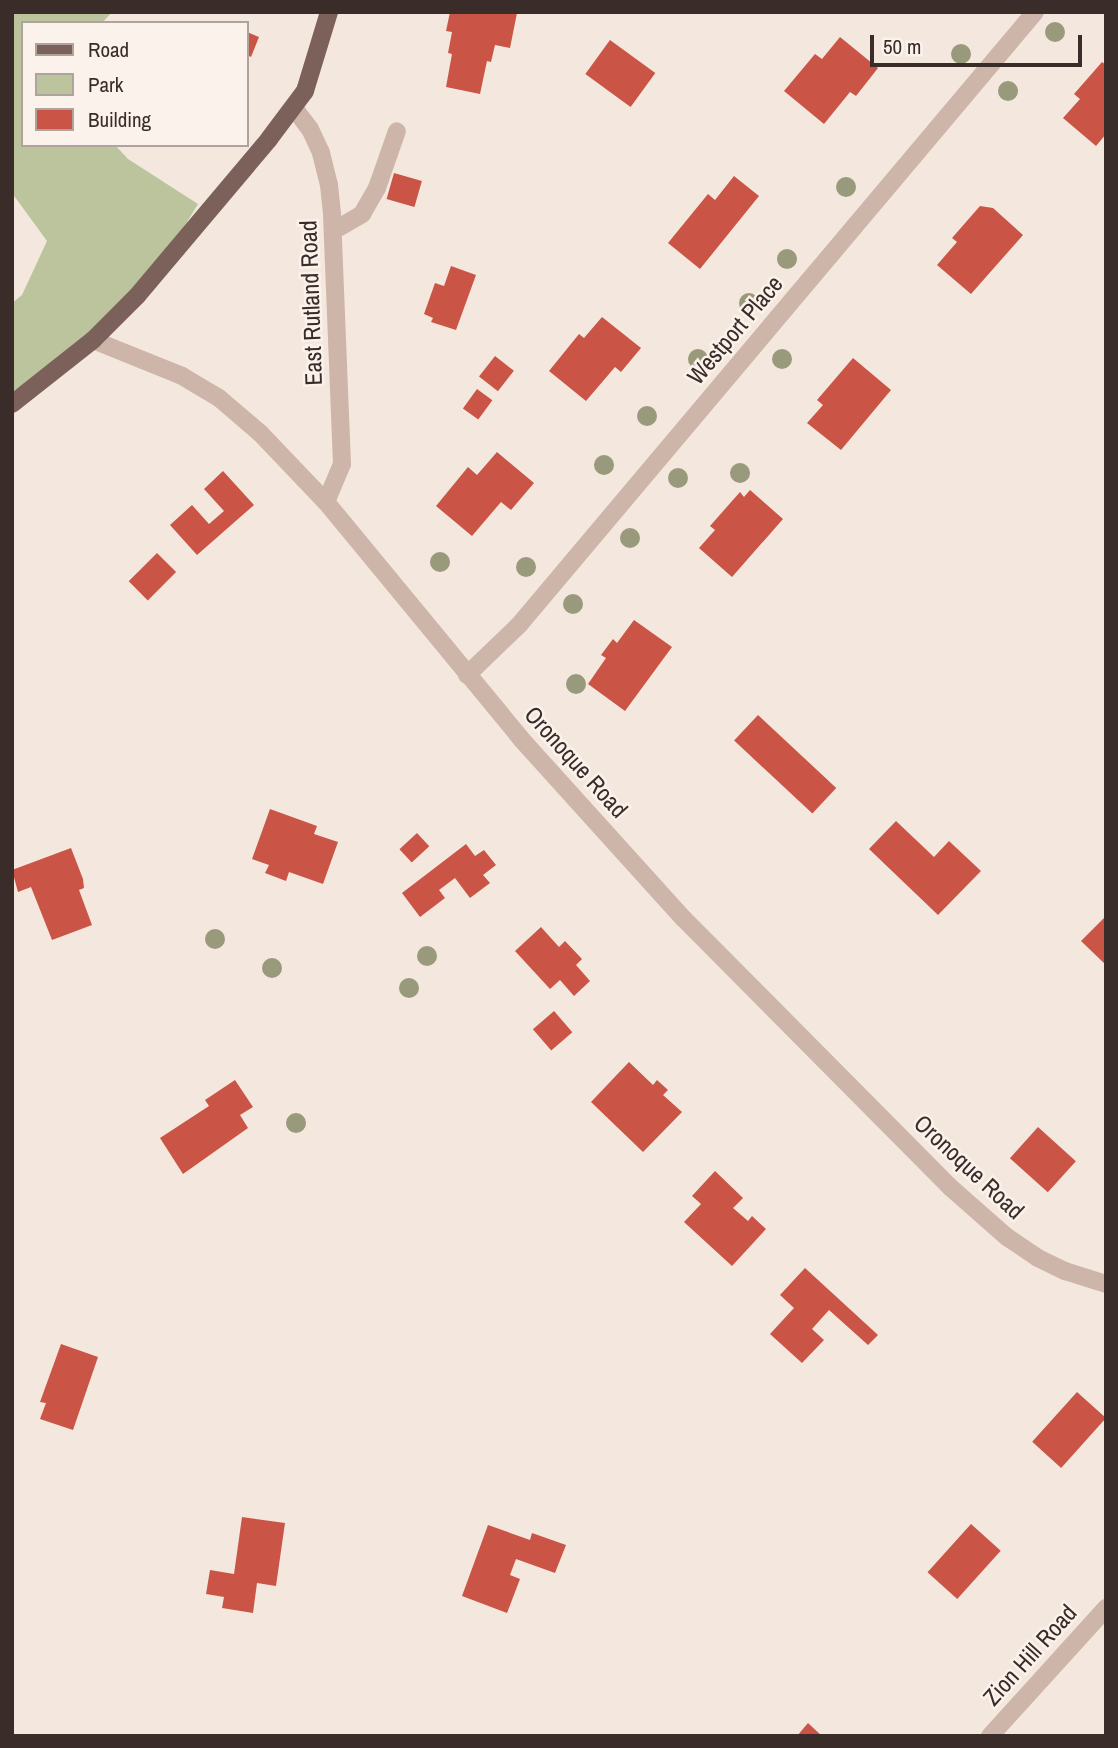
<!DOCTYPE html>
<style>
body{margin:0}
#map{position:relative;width:1118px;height:1748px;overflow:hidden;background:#f4e7de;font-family:"Archivo Narrow",sans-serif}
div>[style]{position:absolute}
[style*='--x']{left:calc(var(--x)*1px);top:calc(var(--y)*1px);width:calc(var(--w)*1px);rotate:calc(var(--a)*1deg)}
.green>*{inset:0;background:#bcc49d}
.building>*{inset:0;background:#ca5546;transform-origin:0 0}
.minor>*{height:18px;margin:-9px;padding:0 9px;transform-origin:9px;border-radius:9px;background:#cdb5a9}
.major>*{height:18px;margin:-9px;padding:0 9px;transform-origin:9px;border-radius:9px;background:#7c615a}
.trees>*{width:20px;height:20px;margin:-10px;border-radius:50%;background:#99997c}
span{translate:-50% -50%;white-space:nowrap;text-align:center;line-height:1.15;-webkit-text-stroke:5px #fbf2eb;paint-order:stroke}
.street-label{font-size:24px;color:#3a2c29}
.frame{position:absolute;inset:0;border:14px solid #3a2c29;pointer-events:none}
.legend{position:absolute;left:21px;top:21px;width:228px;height:126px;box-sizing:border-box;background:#fbf2eb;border:2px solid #aea39d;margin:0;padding:9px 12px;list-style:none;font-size:21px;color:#3a2c29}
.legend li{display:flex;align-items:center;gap:14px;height:35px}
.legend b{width:35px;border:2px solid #aea39d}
.scale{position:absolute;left:870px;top:35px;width:212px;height:32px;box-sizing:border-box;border:4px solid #3a2c29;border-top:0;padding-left:9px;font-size:21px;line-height:24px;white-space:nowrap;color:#3a2c29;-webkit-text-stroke:5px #fbf2eb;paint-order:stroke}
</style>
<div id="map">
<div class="green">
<i style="clip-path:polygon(12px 12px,112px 12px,102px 23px,23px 23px,23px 145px,115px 145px,128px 159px,198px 204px,184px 227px,129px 296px,67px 355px,12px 392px,12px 303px,22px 295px,47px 241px,12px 193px)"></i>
</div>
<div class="building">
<i style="clip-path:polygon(450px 12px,517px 13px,510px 48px,495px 45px,491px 62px,487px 61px,480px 94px,446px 87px,452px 54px,448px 53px,452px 32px,446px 31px)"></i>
<i style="clip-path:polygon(247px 32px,259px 37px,251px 57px,247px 55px)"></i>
<i style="clip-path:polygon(840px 37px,878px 68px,856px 96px,850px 92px,824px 124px,784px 91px,815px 54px,822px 59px)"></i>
<i style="left:610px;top:40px;width:56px;height:42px;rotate:36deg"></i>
<i style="clip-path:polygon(1102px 62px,1106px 65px,1106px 134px,1096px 146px,1063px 118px,1080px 99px,1074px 94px)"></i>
<i style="left:394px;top:173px;width:29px;height:27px;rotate:16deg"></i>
<i style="clip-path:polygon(734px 176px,759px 196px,700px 269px,668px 243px,708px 194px,715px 200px)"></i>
<i style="clip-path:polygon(980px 206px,993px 208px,1023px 235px,971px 294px,937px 265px,957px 242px,952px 238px)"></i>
<i style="clip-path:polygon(451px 266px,476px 275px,456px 330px,431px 322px,433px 318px,424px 314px,435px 283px,444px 286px)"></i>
<i style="clip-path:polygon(602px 317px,641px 348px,621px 372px,615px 367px,586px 401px,549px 371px,579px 334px,584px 338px)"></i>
<i style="left:495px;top:356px;width:24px;height:26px;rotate:38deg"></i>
<i style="clip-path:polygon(853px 358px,891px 390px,841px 450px,807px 423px,823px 405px,817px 400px)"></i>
<i style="left:477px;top:389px;width:19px;height:24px;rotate:36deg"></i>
<i style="clip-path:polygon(497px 452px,534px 483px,511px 510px,501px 502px,472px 536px,436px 506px,468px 467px,477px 475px)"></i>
<i style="clip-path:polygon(223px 471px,254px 505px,197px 555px,170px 525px,192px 505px,209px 524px,224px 511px,204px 489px)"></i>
<i style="clip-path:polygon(750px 490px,783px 519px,732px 577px,699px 548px,715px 530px,710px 526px,740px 492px,744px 497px)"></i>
<i style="left:157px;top:553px;width:27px;height:40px;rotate:45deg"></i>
<i style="clip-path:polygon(634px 620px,672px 647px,625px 711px,588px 684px,606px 658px,601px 655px,613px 639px,617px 643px)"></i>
<i style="left:758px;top:715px;width:107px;height:35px;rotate:43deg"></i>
<i style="clip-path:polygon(270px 809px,317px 826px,314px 834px,338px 842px,323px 884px,289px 872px,286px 881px,265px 873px,269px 865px,252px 859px)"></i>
<i style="clip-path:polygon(896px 821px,934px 857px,949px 841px,981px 871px,938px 915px,869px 849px)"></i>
<i style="left:417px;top:833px;width:18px;height:24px;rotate:47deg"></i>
<i style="clip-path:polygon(466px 844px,475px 856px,484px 850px,496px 865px,483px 875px,490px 883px,470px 898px,455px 878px,439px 890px,445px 898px,420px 917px,402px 893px)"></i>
<i style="clip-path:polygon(71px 848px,83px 879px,84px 888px,79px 890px,92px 925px,52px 940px,31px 887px,18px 892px,12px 870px)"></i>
<i style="clip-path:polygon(1106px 916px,1106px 965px,1081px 941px)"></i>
<i style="clip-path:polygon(541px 927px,559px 947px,565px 941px,582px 959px,576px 965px,590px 981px,574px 996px,560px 980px,550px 989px,515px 951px)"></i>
<i style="left:554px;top:1011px;width:28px;height:28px;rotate:49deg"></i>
<i style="clip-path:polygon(629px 1062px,653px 1085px,657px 1080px,668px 1090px,663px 1095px,682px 1112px,643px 1152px,591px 1102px)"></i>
<i style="clip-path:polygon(235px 1080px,253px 1107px,240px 1115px,248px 1128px,183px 1174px,160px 1138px,209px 1106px,205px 1100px)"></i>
<i style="left:1038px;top:1127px;width:51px;height:42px;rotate:42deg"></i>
<i style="clip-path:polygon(715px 1171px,743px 1198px,733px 1208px,748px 1221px,752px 1216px,766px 1229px,732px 1266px,684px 1222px,701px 1204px,692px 1196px)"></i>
<i style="clip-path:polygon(805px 1268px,878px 1335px,868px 1345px,829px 1310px,812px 1329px,824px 1340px,802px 1363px,770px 1334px,794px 1308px,780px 1295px)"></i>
<i style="clip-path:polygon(61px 1344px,98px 1357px,73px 1430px,40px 1419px,46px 1403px,40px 1402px)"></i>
<i style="left:1077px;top:1392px;width:39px;height:67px;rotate:42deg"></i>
<i style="clip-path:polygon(242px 1517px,285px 1523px,276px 1586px,257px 1583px,253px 1613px,222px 1608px,224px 1597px,206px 1594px,210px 1570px,234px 1574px)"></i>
<i style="left:971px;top:1524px;width:40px;height:65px;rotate:42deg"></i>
<i style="clip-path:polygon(488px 1525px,530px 1540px,532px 1533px,566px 1545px,555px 1573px,516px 1559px,510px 1575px,520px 1579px,507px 1613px,462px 1596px)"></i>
<i style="clip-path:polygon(808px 1723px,822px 1736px,797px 1736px)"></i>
</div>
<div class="minor">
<i style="--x:294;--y:108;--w:26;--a:53"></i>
<i style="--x:310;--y:129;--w:26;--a:65"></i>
<i style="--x:321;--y:153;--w:33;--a:76"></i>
<i style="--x:329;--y:185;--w:30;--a:84"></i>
<i style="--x:332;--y:215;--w:249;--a:87.7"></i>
<i style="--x:342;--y:464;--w:41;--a:112.8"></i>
<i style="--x:333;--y:231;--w:34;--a:-30"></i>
<i style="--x:362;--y:214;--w:30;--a:-60"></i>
<i style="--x:377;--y:188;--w:60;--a:-70.7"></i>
<i style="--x:93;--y:340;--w:96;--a:22"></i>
<i style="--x:182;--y:376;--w:43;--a:30.7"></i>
<i style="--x:219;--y:398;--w:54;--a:40.5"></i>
<i style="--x:260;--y:433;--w:95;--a:46.3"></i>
<i style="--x:326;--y:502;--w:308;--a:50.5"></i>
<i style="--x:522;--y:740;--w:241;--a:47.9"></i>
<i style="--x:684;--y:919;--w:378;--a:45.2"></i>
<i style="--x:950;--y:1187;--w:76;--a:41.3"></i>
<i style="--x:1007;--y:1237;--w:37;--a:34"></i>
<i style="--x:1038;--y:1258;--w:30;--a:26"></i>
<i style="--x:1065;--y:1271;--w:43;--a:17.6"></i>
<i style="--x:467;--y:675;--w:72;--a:-43.9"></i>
<i style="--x:519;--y:625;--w:801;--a:-49.91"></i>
<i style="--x:990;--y:1736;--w:173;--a:-47.8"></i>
</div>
<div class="major">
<i style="--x:12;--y:404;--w:103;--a:-38.3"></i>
<i style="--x:93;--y:340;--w:62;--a:-45"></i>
<i style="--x:137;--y:296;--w:205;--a:-49.9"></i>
<i style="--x:269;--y:139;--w:60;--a:-53.1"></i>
<i style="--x:305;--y:91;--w:83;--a:-73.1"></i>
</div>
<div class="trees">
<i style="left:1055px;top:32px"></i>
<i style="left:961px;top:54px"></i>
<i style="left:1008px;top:91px"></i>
<i style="left:846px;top:187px"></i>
<i style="left:787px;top:259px"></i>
<i style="left:749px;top:303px"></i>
<i style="left:698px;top:359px"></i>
<i style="left:782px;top:359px"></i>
<i style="left:647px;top:416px"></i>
<i style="left:604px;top:465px"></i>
<i style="left:740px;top:473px"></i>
<i style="left:678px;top:478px"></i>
<i style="left:630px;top:538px"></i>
<i style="left:440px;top:562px"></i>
<i style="left:526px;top:567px"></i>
<i style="left:573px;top:604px"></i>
<i style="left:576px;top:684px"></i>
<i style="left:215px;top:939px"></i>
<i style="left:427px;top:956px"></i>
<i style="left:272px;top:968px"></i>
<i style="left:409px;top:988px"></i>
<i style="left:296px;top:1123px"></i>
</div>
<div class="street-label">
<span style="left:311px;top:303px;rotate:-92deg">East Rutland Road</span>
<span style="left:735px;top:330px;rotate:-50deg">Westport Place</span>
<span style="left:576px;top:762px;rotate:48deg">Oronoque Road</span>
<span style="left:969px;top:1167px;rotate:43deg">Oronoque Road</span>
<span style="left:1030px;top:1655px;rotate:-48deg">Zion Hill Road</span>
</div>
<div class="frame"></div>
<ul class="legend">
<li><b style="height:9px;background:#7c615a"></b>Road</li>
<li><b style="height:19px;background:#bcc49d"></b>Park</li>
<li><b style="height:19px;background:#ca5546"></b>Building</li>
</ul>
<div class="scale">50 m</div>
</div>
